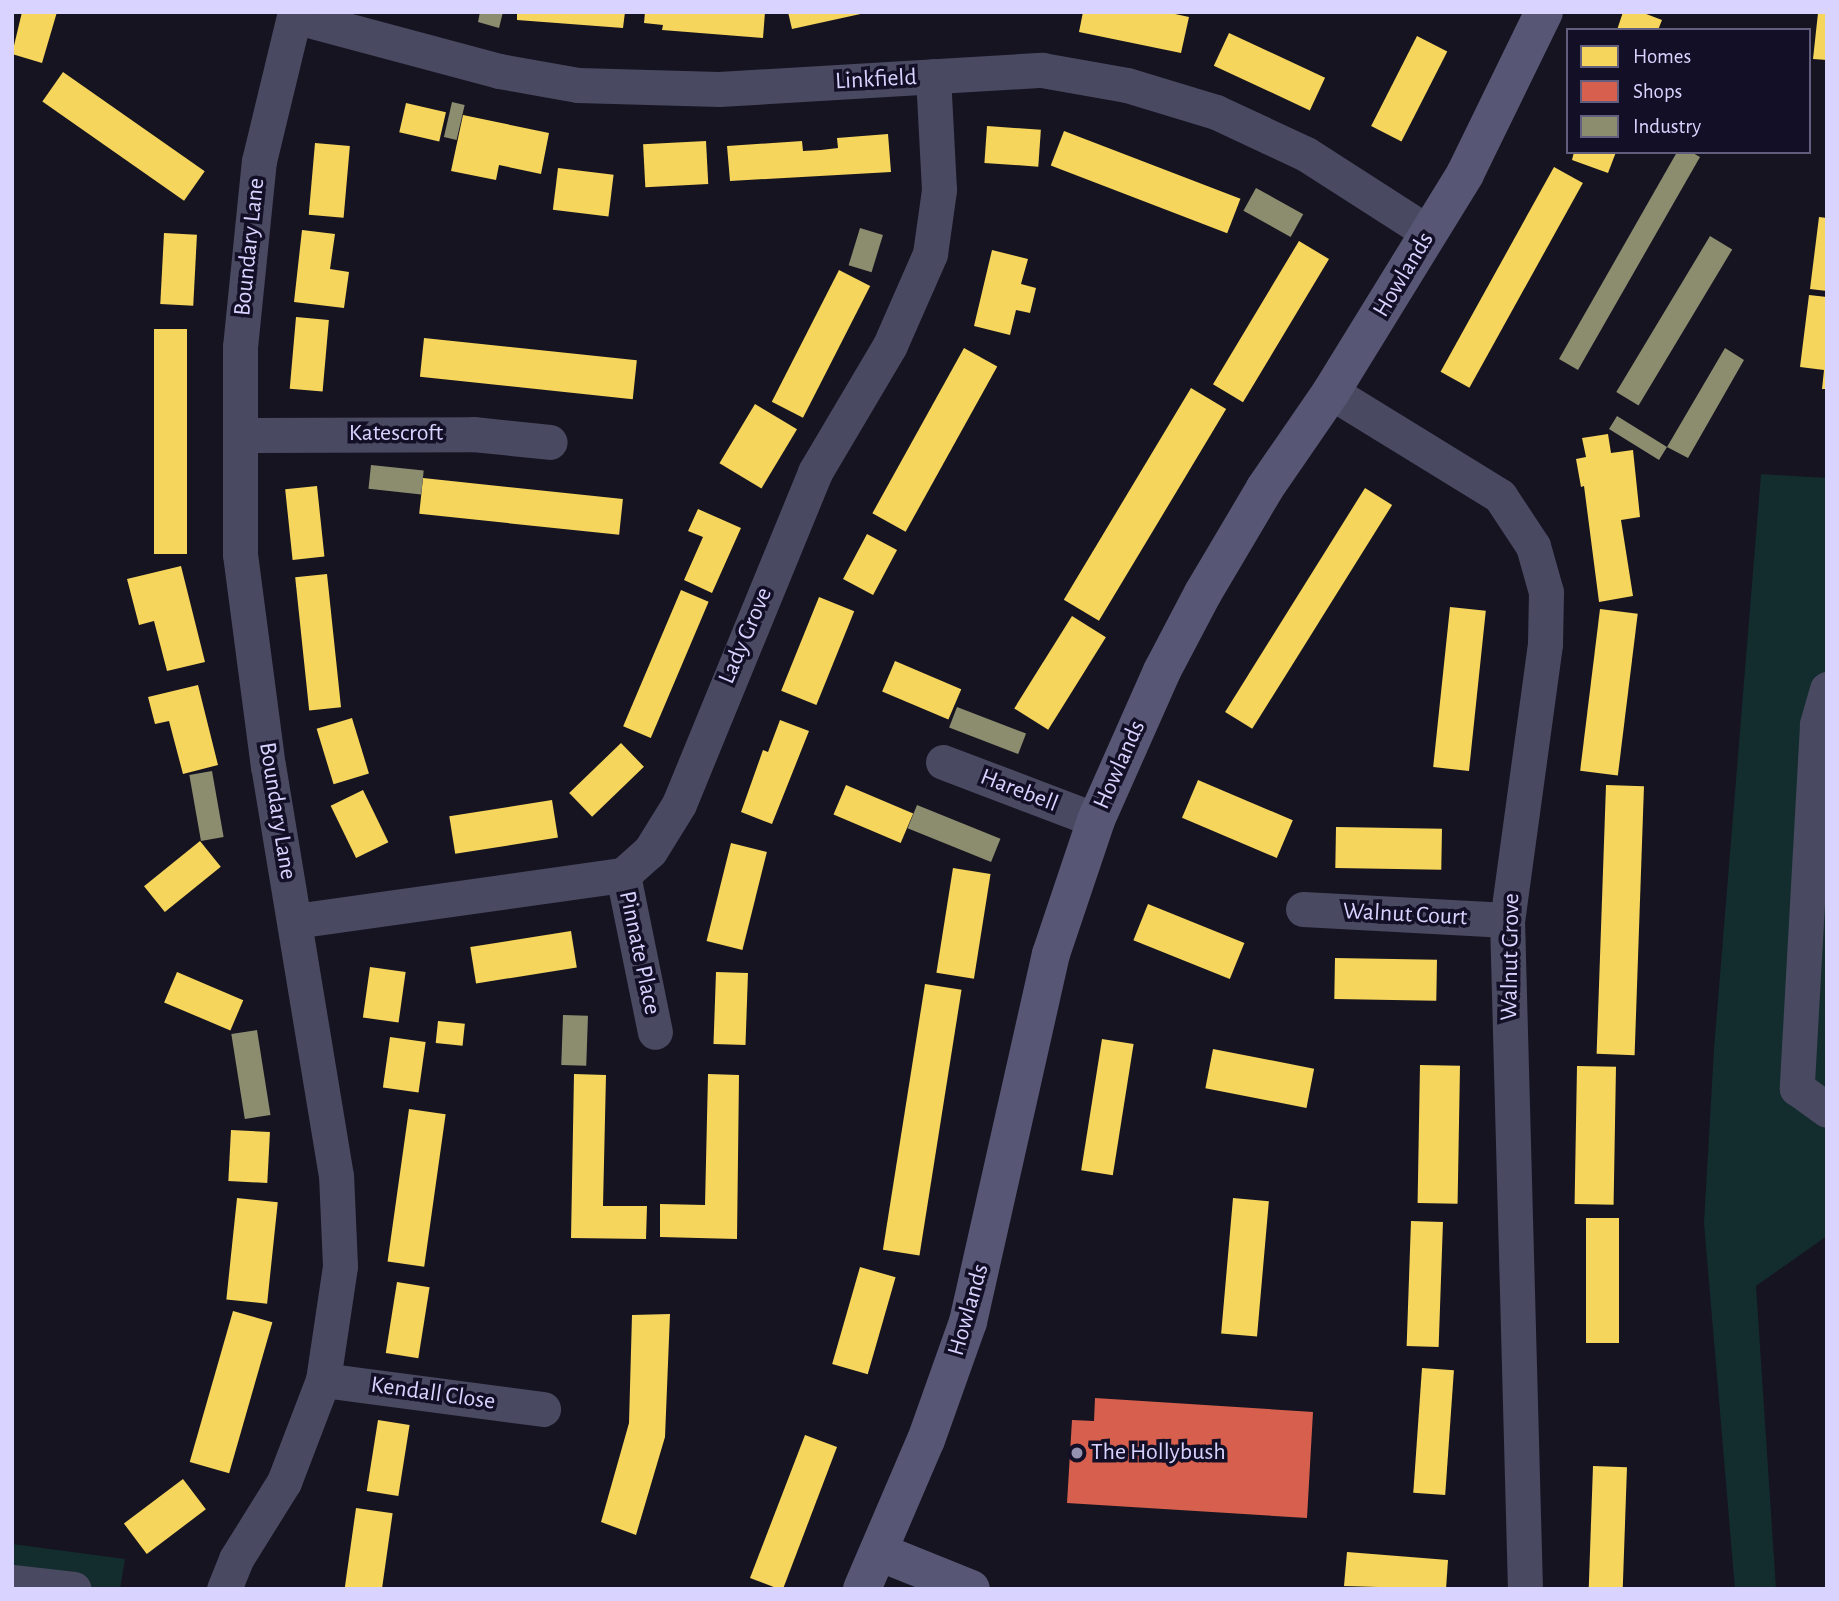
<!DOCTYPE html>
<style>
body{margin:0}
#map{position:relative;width:1839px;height:1601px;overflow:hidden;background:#161421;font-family:"Alegreya Sans",sans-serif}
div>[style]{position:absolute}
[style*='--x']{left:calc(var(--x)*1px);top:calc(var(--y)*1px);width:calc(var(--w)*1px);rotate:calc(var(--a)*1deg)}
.green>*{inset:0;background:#132c2d}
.homes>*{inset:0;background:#f6d55c;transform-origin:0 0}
.shops>*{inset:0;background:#d6604d}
.industry>*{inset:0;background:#8c8c6e;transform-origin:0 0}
.street>*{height:35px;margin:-17.5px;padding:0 17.5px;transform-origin:17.5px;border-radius:17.5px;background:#4a4962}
.secondary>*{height:38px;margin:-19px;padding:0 19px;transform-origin:19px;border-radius:19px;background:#575674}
.dots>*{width:19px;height:19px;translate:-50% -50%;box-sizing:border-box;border:4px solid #130f26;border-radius:50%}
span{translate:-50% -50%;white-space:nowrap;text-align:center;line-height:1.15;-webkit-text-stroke:7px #130f26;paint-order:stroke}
.street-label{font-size:24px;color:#d9d4ff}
.poi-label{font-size:24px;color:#d9d4ff}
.left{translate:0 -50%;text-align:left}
.frame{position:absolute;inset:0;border:14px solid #d9d4ff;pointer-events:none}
.legend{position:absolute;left:1566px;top:28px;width:245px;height:126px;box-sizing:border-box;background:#130f26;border:2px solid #625e7d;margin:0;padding:9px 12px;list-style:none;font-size:21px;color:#d9d4ff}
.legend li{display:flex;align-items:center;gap:14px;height:35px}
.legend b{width:35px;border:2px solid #625e7d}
</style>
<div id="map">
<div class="green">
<i style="clip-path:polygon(1761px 474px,1827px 478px,1827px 1236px,1756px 1286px,1776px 1589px,1735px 1589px,1704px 1223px,1714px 1049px)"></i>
<i style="clip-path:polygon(12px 1544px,125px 1559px,120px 1589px,12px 1589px)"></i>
</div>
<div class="homes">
<i style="clip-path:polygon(22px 12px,57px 12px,42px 63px,12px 54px)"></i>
<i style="clip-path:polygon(517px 12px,625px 12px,623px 28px,517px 20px)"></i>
<i style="clip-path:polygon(645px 12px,765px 12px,763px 38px,662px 30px,663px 25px,644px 23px)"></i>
<i style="clip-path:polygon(788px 12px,865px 12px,865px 13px,792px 29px)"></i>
<i style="clip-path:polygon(1083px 12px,1166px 12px,1189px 17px,1181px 53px,1079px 32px)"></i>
<i style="clip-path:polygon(1623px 12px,1641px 12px,1662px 20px,1658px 30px,1617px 30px)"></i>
<i style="clip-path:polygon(1818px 13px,1827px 14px,1827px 60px,1813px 59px)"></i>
<i style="left:1229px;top:33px;width:106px;height:36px;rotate:25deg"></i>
<i style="left:1417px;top:36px;width:34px;height:101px;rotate:27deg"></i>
<i style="left:63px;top:72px;width:173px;height:36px;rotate:35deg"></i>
<i style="left:406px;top:103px;width:41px;height:30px;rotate:13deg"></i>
<i style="clip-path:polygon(463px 115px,549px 133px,541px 174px,499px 165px,496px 180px,451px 171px)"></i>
<i style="left:987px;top:126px;width:54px;height:37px;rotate:4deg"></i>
<i style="left:1064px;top:131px;width:189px;height:37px;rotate:21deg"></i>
<i style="clip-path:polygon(888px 134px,891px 172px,730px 181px,727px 146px,802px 141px,803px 151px,821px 150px,838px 148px,837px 138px)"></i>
<i style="left:706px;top:141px;width:43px;height:63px;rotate:87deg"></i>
<i style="left:315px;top:143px;width:35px;height:72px;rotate:5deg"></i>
<i style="clip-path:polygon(1574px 152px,1616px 152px,1608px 173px,1572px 160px)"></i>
<i style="left:1554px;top:167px;width:33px;height:234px;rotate:29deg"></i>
<i style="left:558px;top:168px;width:56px;height:42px;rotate:7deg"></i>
<i style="clip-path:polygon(1819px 217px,1827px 218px,1827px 291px,1810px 289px)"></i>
<i style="clip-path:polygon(302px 230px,335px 234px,330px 269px,349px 272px,344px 308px,294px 302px)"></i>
<i style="left:164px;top:233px;width:33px;height:71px;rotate:3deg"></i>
<i style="left:1299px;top:241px;width:35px;height:167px;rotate:31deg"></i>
<i style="clip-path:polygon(992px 250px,1028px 259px,1021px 284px,1036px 288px,1030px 313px,1016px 310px,1010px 335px,974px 326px)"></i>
<i style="left:839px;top:270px;width:35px;height:148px;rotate:27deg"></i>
<i style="clip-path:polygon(1809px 295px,1827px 297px,1827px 389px,1822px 389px,1824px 370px,1800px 367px)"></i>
<i style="left:296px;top:317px;width:33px;height:72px;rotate:5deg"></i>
<i style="left:154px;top:329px;width:33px;height:225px"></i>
<i style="left:424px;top:338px;width:214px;height:39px;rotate:6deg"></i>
<i style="left:964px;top:348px;width:38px;height:189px;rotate:29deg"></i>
<i style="left:1191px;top:388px;width:41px;height:247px;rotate:31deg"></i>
<i style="left:755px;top:404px;width:49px;height:69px;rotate:31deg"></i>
<i style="clip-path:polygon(1608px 434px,1611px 453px,1633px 450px,1640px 517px,1621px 520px,1633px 596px,1599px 602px,1584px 486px,1581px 487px,1576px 459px,1586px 457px,1582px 438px)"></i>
<i style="left:423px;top:478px;width:201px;height:36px;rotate:6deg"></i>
<i style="left:317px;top:486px;width:71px;height:32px;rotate:84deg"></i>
<i style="left:1365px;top:488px;width:32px;height:264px;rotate:32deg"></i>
<i style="clip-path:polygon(698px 509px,741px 528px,712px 593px,684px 580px,703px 537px,688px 531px)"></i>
<i style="left:867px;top:534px;width:34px;height:51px;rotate:28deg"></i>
<i style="clip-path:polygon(181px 566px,205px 662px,167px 671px,154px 621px,139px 625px,127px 579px)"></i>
<i style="left:327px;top:574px;width:134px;height:32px;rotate:84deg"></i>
<i style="left:681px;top:590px;width:30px;height:148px;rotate:23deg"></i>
<i style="left:819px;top:597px;width:38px;height:101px;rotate:22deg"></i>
<i style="left:1450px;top:607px;width:36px;height:161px;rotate:6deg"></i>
<i style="left:1600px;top:609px;width:38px;height:163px;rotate:7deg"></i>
<i style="left:1072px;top:616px;width:40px;height:109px;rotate:32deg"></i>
<i style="left:895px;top:661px;width:72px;height:33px;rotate:23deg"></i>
<i style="clip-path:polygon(198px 685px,218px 765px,183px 774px,169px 721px,155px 724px,148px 697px)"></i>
<i style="left:352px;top:718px;width:58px;height:37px;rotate:73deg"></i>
<i style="clip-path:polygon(780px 720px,809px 731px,772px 824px,741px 812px,763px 750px,768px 752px)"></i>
<i style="left:621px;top:743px;width:33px;height:72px;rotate:46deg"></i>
<i style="left:1198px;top:780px;width:103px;height:41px;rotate:23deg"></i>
<i style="left:846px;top:785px;width:73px;height:32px;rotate:23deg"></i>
<i style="left:1606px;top:785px;width:38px;height:269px;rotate:2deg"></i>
<i style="left:363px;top:790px;width:58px;height:36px;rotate:64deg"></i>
<i style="left:552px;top:800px;width:38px;height:104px;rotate:81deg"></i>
<i style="left:1336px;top:827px;width:106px;height:41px;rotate:1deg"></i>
<i style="left:200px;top:841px;width:33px;height:72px;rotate:51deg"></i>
<i style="left:731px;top:843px;width:37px;height:101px;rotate:14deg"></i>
<i style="left:953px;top:868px;width:38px;height:106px;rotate:9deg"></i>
<i style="left:1148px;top:904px;width:104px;height:39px;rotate:22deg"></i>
<i style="left:571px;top:931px;width:37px;height:102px;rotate:81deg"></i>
<i style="left:1335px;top:958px;width:102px;height:41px;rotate:1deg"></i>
<i style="left:370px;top:967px;width:36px;height:51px;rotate:8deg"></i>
<i style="left:177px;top:972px;width:72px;height:33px;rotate:23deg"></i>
<i style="left:716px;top:972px;width:32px;height:72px;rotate:2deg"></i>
<i style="left:925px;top:984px;width:37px;height:269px;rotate:9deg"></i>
<i style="left:438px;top:1021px;width:27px;height:22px;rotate:6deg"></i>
<i style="left:390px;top:1037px;width:36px;height:51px;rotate:8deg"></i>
<i style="left:1102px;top:1039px;width:32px;height:133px;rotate:9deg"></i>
<i style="left:1213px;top:1049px;width:103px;height:40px;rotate:11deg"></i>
<i style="left:1420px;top:1065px;width:40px;height:138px;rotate:1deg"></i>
<i style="left:1577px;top:1066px;width:39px;height:138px;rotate:1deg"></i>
<i style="clip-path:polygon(574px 1074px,606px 1075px,603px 1206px,647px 1206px,646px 1239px,571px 1238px)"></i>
<i style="clip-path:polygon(708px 1074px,739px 1075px,737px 1239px,660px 1237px,660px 1204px,705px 1205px)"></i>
<i style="left:409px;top:1109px;width:37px;height:154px;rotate:8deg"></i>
<i style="left:231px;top:1130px;width:39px;height:51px;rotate:3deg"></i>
<i style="left:237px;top:1198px;width:41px;height:102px;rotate:6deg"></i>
<i style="left:1233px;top:1198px;width:36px;height:136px;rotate:5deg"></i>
<i style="left:1586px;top:1218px;width:33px;height:125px"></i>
<i style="left:1411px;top:1221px;width:32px;height:125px;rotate:2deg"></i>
<i style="left:860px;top:1267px;width:37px;height:101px;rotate:16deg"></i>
<i style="left:397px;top:1282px;width:33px;height:72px;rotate:9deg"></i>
<i style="left:233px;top:1311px;width:41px;height:157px;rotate:16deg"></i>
<i style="clip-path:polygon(670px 1314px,665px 1437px,636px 1535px,601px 1522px,629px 1423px,632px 1315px)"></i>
<i style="left:1422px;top:1368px;width:32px;height:125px;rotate:4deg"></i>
<i style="left:378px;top:1420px;width:32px;height:72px;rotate:9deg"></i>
<i style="clip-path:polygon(805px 1435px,837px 1447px,783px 1589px,779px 1589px,750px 1578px)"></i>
<i style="left:1593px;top:1466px;width:34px;height:123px;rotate:2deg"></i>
<i style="left:183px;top:1479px;width:38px;height:74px;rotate:53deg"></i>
<i style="left:356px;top:1508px;width:37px;height:82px;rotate:8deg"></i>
<i style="clip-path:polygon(1347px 1552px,1448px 1560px,1446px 1589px,1344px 1586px)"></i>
</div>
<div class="shops">
<i style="clip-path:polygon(1095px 1398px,1313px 1412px,1307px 1518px,1067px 1503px,1072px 1420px,1094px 1421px)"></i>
</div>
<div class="industry">
<i style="clip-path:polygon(480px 12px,503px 12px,499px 28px,478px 22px)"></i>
<i style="left:452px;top:102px;width:13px;height:36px;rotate:13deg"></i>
<i style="clip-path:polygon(1677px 152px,1691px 152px,1700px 157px,1578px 370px,1559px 359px)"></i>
<i style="left:1256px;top:188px;width:54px;height:26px;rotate:29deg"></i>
<i style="left:860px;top:228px;width:24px;height:39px;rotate:17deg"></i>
<i style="left:1710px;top:236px;width:26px;height:182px;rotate:31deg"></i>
<i style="clip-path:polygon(1725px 348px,1744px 360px,1688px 458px,1667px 447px,1659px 460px,1609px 429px,1617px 416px,1667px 447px)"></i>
<i style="left:371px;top:465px;width:53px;height:24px;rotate:6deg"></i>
<i style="left:957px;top:707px;width:74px;height:22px;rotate:21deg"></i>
<i style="left:212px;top:771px;width:67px;height:23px;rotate:80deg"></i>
<i style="left:917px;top:805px;width:90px;height:25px;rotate:22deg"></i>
<i style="left:563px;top:1015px;width:25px;height:50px;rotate:2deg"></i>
<i style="left:257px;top:1030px;width:86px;height:26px;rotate:81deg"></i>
</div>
<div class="street">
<i style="--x:294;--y:16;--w:212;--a:15"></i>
<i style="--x:499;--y:71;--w:80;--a:10"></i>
<i style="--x:578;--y:85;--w:141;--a:1.6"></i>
<i style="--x:719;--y:89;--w:324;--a:-3.4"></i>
<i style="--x:1042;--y:70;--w:86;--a:10"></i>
<i style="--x:1127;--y:85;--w:93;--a:16.9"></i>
<i style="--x:1216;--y:112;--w:99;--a:25"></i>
<i style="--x:1306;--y:154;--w:146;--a:32.7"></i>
<i style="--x:1331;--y:392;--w:198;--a:31.6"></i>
<i style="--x:1500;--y:496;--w:60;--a:56.6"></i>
<i style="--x:1533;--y:546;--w:48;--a:74.2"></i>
<i style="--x:1546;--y:592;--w:52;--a:91.1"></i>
<i style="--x:1545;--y:644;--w:279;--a:97.8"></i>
<i style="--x:1507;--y:920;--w:669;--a:88.46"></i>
<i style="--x:242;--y:435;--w:231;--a:-0.2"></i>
<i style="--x:473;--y:434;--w:77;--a:5.9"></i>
<i style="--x:1827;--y:689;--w:37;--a:106"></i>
<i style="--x:1817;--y:725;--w:364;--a:93.2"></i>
<i style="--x:1797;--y:1088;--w:37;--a:36"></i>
<i style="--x:943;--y:762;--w:164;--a:20.8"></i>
<i style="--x:623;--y:875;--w:160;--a:78.5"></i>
<i style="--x:1303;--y:909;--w:204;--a:3.1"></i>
<i style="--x:295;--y:921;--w:331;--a:-8"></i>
<i style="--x:623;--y:875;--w:36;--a:-42"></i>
<i style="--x:650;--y:851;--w:55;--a:-58.3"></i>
<i style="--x:679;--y:804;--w:359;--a:-67.7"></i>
<i style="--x:815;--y:472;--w:147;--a:-59.4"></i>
<i style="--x:890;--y:345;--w:99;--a:-66.3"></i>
<i style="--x:930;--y:254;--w:65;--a:-82"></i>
<i style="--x:939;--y:190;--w:114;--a:-93"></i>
<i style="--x:323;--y:1380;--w:222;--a:7.5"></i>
<i style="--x:12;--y:1582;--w:62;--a:6.4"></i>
<i style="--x:224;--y:1589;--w:32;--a:-68"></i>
<i style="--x:236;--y:1559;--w:91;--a:-58.1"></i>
<i style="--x:284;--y:1482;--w:109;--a:-69.1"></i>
<i style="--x:323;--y:1380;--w:115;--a:-81.5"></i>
<i style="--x:340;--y:1266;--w:90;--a:-92.5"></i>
<i style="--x:336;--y:1176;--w:415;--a:-99.4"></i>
<i style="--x:268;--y:767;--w:215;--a:-97.5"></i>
<i style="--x:240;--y:554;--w:207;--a:-90"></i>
<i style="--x:240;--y:347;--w:187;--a:-84.2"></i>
<i style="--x:259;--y:161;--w:153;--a:-76.4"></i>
</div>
<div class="secondary">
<i style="--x:879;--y:1552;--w:99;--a:21.9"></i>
<i style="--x:862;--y:1589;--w:162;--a:-66.8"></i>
<i style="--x:926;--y:1440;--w:125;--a:-70.4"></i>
<i style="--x:968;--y:1322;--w:377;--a:-77.3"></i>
<i style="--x:1051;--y:954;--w:141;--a:-71.4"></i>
<i style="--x:1096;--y:820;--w:163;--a:-66.1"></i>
<i style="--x:1162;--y:671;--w:88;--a:-62.3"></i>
<i style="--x:1203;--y:593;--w:122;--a:-59.4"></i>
<i style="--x:1265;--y:488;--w:116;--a:-55.5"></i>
<i style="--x:1331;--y:392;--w:256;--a:-58.4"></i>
<i style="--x:1465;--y:174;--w:180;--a:-64"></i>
</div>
<div class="dots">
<i style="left:1077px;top:1453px;background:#9591b1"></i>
</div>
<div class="street-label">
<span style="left:876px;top:80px;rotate:-3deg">Linkfield</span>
<span style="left:250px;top:247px;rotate:-84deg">Boundary Lane</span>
<span style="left:1404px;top:275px;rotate:-59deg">Howlands</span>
<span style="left:396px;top:434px">Katescroft</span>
<span style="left:746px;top:636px;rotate:-67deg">Lady Grove</span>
<span style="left:1120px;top:765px;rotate:-66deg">Howlands</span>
<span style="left:1019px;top:791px;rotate:21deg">Harebell</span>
<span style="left:277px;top:811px;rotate:81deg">Boundary Lane</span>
<span style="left:1405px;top:915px;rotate:3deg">Walnut Court</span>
<span style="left:639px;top:953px;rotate:78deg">Pinnate Place</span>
<span style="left:1511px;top:957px;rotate:-89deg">Walnut Grove</span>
<span style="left:969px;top:1310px;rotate:-74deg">Howlands</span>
<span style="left:433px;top:1394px;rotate:8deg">Kendall Close</span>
</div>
<div class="poi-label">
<span class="left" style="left:1091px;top:1453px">The Hollybush</span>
</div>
<div class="frame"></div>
<ul class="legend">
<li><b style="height:19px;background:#f6d55c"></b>Homes</li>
<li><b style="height:19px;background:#d6604d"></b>Shops</li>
<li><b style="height:19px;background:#8c8c6e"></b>Industry</li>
</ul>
</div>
